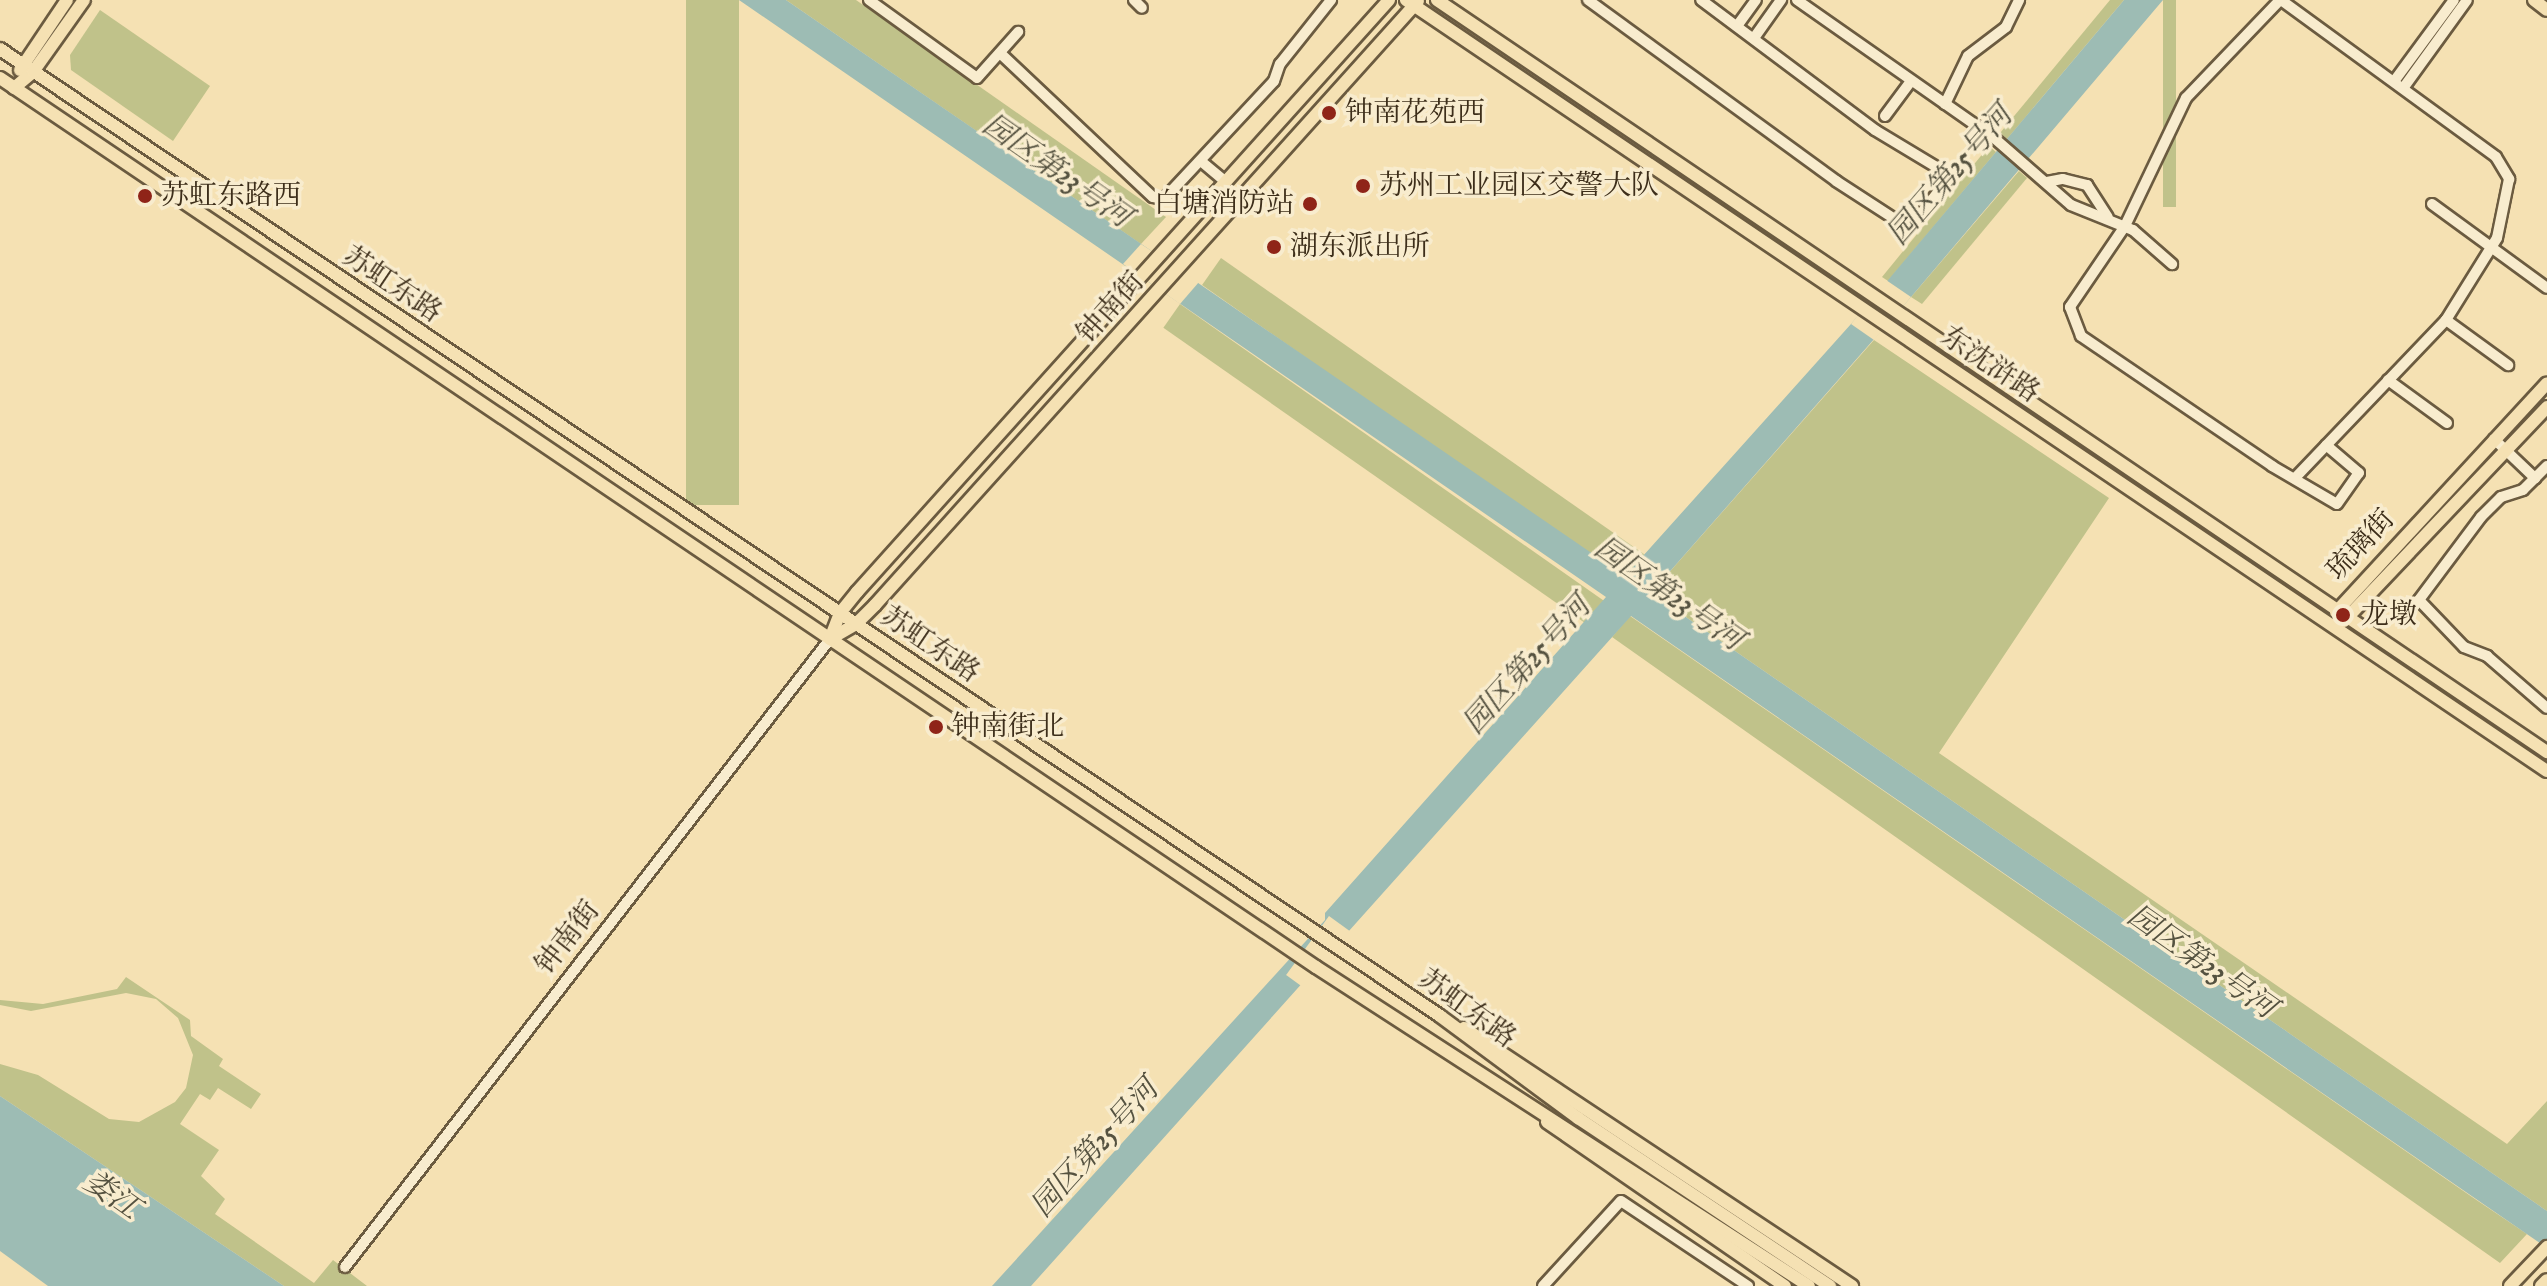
<!DOCTYPE html>
<meta charset="utf-8">
<style>
body{margin:0}
#map{position:relative;width:2547px;height:1286px;overflow:hidden;background:#f5e1b3;font-family:"IM FELL DW Pica","Noto Serif SC",serif}
div>[style]{position:absolute}
[style*='--x']{left:calc(var(--x)*1px);top:calc(var(--y)*1px);width:calc(var(--w)*1px);rotate:calc(var(--a)*1deg)}
.green>*{inset:0;background:#c0c28a;transform-origin:0 0}
.water>*{inset:0;background:#9dbcb4}
.pier>*{inset:0;background:#f5e1b3;transform-origin:0 0}
.roads{filter:drop-shadow(2px 0 #6b5b40) drop-shadow(-2px 0 #6b5b40) drop-shadow(0 2px #6b5b40) drop-shadow(0 -2px #6b5b40)}
.minor>*{height:10px;margin:-5px;padding:0 5px;transform-origin:5px;border-radius:5px;background:#f8ecce}
.major>*{height:12px;margin:-6px;padding:0 6px;transform-origin:6px;border-radius:6px;background:#f5e1b3}
.dots>*{width:22px;height:22px;translate:-50% -50%;box-sizing:border-box;border:4px solid #f8ecce;border-radius:50%}
span{translate:-50% -50%;white-space:nowrap;text-align:center;line-height:1.15;-webkit-text-stroke:7px #f8ecce;paint-order:stroke}
.poi-label{font-size:28px;color:#3d2e1a}
.left{translate:0 -50%;text-align:left}
.right{translate:-100% -50%;text-align:right}
.street-label{font-size:28px;color:#3d2e1a}
.water-label{font-size:30px;color:#555240;font-style:italic}
</style>
<div id="map">
<div class="green">
<i style="left:686px;top:0;width:53px;height:505px"></i>
<i style="clip-path:polygon(786px 0,856px 0,1166px 217px,1141px 244px)"></i>
<i style="clip-path:polygon(2110px 0,2124px 0,2007px 139px,2000px 133px)"></i>
<i style="left:2163px;top:0;width:13px;height:207px"></i>
<i style="clip-path:polygon(100px 10px,210px 86px,173px 141px,71px 70px,70px 55px)"></i>
<i style="clip-path:polygon(1989px 146px,1996px 152px,1888px 281px,1882px 277px)"></i>
<i style="clip-path:polygon(2019px 171px,2027px 178px,1922px 304px,1911px 297px)"></i>
<i style="left:1221px;top:258px;width:517px;height:33px;rotate:35deg"></i>
<i style="left:1180px;top:304px;width:517px;height:29px;rotate:35deg"></i>
<i style="clip-path:polygon(1874px 340px,2109px 498px,1939px 753px,2507px 1144px,2547px 1101px,2547px 1211px,1651px 593px)"></i>
<i style="clip-path:polygon(1630px 616px,2475px 1199px,2527px 1234px,2500px 1263px,1612px 637px)"></i>
<i style="clip-path:polygon(126px 977px,190px 1020px,191px 1036px,223px 1059px,219px 1066px,261px 1094px,251px 1109px,218px 1088px,210px 1100px,200px 1094px,180px 1124px,219px 1150px,201px 1176px,225px 1199px,215px 1214px,314px 1283px,333px 1260px,367px 1286px,284px 1286px,0 1096px,0 1064px,38px 1075px,109px 1119px,139px 1122px,175px 1102px,186px 1088px,193px 1055px,178px 1018px,156px 999px,126px 993px,31px 1011px,0 1005px,0 1000px,43px 1004px,117px 989px)"></i>
</div>
<div class="water">
<i style="clip-path:polygon(739px 0,786px 0,1625px 576px,1851px 324px,2124px 0,2163px 0,1911px 297px,1651px 593px,2547px 1211px,2547px 1248px,1631px 616px,1031px 1286px,992px 1286px,1325px 920px,1325px 913px,1606px 597px)"></i>
<i style="clip-path:polygon(0 1096px,284px 1286px,48px 1286px,0 1251px)"></i>
</div>
<div class="pier">
<i style="clip-path:polygon(1141px 244px,1199px 282px,1180px 304px,1123px 264px)"></i>
<i style="clip-path:polygon(1886px 280px,1911px 297px,1874px 340px,1851px 324px)"></i>
<i style="left:1329px;top:916px;width:26px;height:73px;rotate:36deg"></i>
</div>
<div class="roads">
<div class="minor">
<i style="--x:869;--y:0;--w:133;--a:35.8"></i>
<i style="--x:977;--y:78;--w:62;--a:-48.3"></i>
<i style="--x:1134;--y:0;--w:11;--a:45"></i>
<i style="--x:1588;--y:0;--w:307;--a:36.1"></i>
<i style="--x:1836;--y:181;--w:77;--a:32.9"></i>
<i style="--x:1901;--y:223;--w:18;--a:-16"></i>
<i style="--x:1918;--y:218;--w:44;--a:-52.4"></i>
<i style="--x:1945;--y:183;--w:12;--a:-99"></i>
<i style="--x:1943;--y:171;--w:79;--a:-148.9"></i>
<i style="--x:1875;--y:130;--w:217;--a:-143.2"></i>
<i style="--x:1797;--y:0;--w:239;--a:35"></i>
<i style="--x:1993;--y:137;--w:103;--a:41.1"></i>
<i style="--x:2071;--y:205;--w:67;--a:22"></i>
<i style="--x:2133;--y:230;--w:52;--a:41.1"></i>
<i style="--x:2280;--y:0;--w:136;--a:133.8"></i>
<i style="--x:2186;--y:98;--w:142;--a:115.5"></i>
<i style="--x:2125;--y:226;--w:98;--a:124.2"></i>
<i style="--x:2070;--y:307;--w:31;--a:69"></i>
<i style="--x:2081;--y:336;--w:231;--a:34.2"></i>
<i style="--x:2272;--y:466;--w:75;--a:30.3"></i>
<i style="--x:2337;--y:504;--w:38;--a:-55"></i>
<i style="--x:2359;--y:473;--w:43;--a:-139.7"></i>
<i style="--x:2281;--y:0;--w:266;--a:36.1"></i>
<i style="--x:2496;--y:157;--w:26;--a:59"></i>
<i style="--x:2509;--y:179;--w:60;--a:101.5"></i>
<i style="--x:2497;--y:238;--w:97;--a:121.9"></i>
<i style="--x:2446;--y:320;--w:217;--a:133.7"></i>
<i style="--x:1737;--y:26;--w:32;--a:-54"></i>
<i style="--x:1754;--y:38;--w:47;--a:-54.6"></i>
<i style="--x:1000;--y:53;--w:210;--a:43.3"></i>
<i style="--x:1153;--y:197;--w:11;--a:10"></i>
<i style="--x:1164;--y:199;--w:161;--a:-47"></i>
<i style="--x:1274;--y:81;--w:18;--a:-71"></i>
<i style="--x:1280;--y:64;--w:82;--a:-51.4"></i>
<i style="--x:2395;--y:80;--w:99;--a:-53.6"></i>
<i style="--x:2404;--y:87;--w:107;--a:-54.1"></i>
<i style="--x:1945;--y:104;--w:53;--a:-64.4"></i>
<i style="--x:1968;--y:56;--w:48;--a:-37.3"></i>
<i style="--x:2006;--y:27;--w:30;--a:-64"></i>
<i style="--x:1885;--y:116;--w:44;--a:-53.4"></i>
<i style="--x:1202;--y:162;--w:31;--a:40"></i>
<i style="--x:2047;--y:182;--w:16;--a:-11"></i>
<i style="--x:2063;--y:179;--w:25;--a:14"></i>
<i style="--x:2087;--y:185;--w:38;--a:57"></i>
<i style="--x:2432;--y:204;--w:142;--a:36.1"></i>
<i style="--x:2446;--y:320;--w:77;--a:36"></i>
<i style="--x:2388;--y:380;--w:73;--a:36.1"></i>
<i style="--x:2494;--y:439;--w:57;--a:43.6"></i>
<i style="--x:2547;--y:466;--w:34;--a:135"></i>
<i style="--x:2523;--y:490;--w:23;--a:162"></i>
<i style="--x:2501;--y:497;--w:28;--a:135"></i>
<i style="--x:2481;--y:517;--w:104;--a:126.8"></i>
<i style="--x:2419;--y:600;--w:65;--a:46.2"></i>
<i style="--x:2464;--y:647;--w:25;--a:21"></i>
<i style="--x:2487;--y:656;--w:79;--a:40.9"></i>
<i style="--x:345;--y:1267;--w:793;--a:-52.32"></i>
<i style="--x:1543;--y:1286;--w:115;--a:-47.5"></i>
<i style="--x:1621;--y:1201;--w:153;--a:33.8"></i>
</div>
<div class="major">
<i style="--x:1406;--y:0;--w:1377;--a:34.05"></i>
<i style="--x:1437;--y:0;--w:1341;--a:34.12"></i>
<i style="--x:2534;--y:0;--w:16;--a:38"></i>
<i style="--x:0;--y:49;--w:1735;--a:33.88"></i>
<i style="--x:1440;--y:1016;--w:172;--a:36.5"></i>
<i style="--x:1578;--y:1118;--w:303;--a:33.7"></i>
<i style="--x:20;--y:70;--w:84;--a:-56.1"></i>
<i style="--x:0;--y:78;--w:1588;--a:34.04"></i>
<i style="--x:1316;--y:967;--w:587;--a:32.91"></i>
<i style="--x:14;--y:88;--w:25;--a:-40"></i>
<i style="--x:33;--y:72;--w:88;--a:-54.7"></i>
<i style="--x:2336;--y:612;--w:311;--a:-47.3"></i>
<i style="--x:2344;--y:621;--w:295;--a:-46.5"></i>
<i style="--x:830;--y:639;--w:30;--a:-30"></i>
<i style="--x:856;--y:624;--w:27;--a:-45"></i>
<i style="--x:875;--y:605;--w:812;--a:-48.04"></i>
<i style="--x:830;--y:639;--w:28;--a:-69"></i>
<i style="--x:840;--y:613;--w:27;--a:-51"></i>
<i style="--x:857;--y:592;--w:796;--a:-48.06"></i>
<i style="--x:1464;--y:1028;--w:466;--a:33.6"></i>
<i style="--x:1547;--y:1122;--w:289;--a:34.6"></i>
<i style="--x:2510;--y:1286;--w:54;--a:-46.5"></i>
<i style="--x:2541;--y:1286;--w:8;--a:-45"></i>
</div>
</div>
<div class="dots">
<i style="left:1329px;top:113px;background:#8f2418"></i>
<i style="left:1363px;top:186px;background:#8f2418"></i>
<i style="left:145px;top:196px;background:#8f2418"></i>
<i style="left:1310px;top:204px;background:#8f2418"></i>
<i style="left:1274px;top:247px;background:#8f2418"></i>
<i style="left:2343px;top:615px;background:#8f2418"></i>
<i style="left:936px;top:727px;background:#8f2418"></i>
</div>
<div class="poi-label">
<span class="left" style="left:1345px;top:113px">钟南花苑西</span>
<span class="left" style="left:1379px;top:186px">苏州工业园区交警大队</span>
<span class="left" style="left:161px;top:196px">苏虹东路西</span>
<span class="right" style="left:1294px;top:204px">白塘消防站</span>
<span class="left" style="left:1290px;top:247px">湖东派出所</span>
<span class="left" style="left:2361px;top:615px">龙墩</span>
<span class="left" style="left:952px;top:727px">钟南街北</span>
</div>
<div class="street-label">
<span style="left:392px;top:285px;rotate:34deg">苏虹东路</span>
<span style="left:1111px;top:308px;rotate:-48deg">钟南街</span>
<span style="left:1990px;top:365px;rotate:34deg">东沈浒路</span>
<span style="left:2361px;top:545px;rotate:-47deg">琉璃街</span>
<span style="left:930px;top:645px;rotate:34deg">苏虹东路</span>
<span style="left:568px;top:938px;rotate:-52deg">钟南街</span>
<span style="left:1467px;top:1009px;rotate:36deg">苏虹东路</span>
</div>
<div class="water-label">
<span style="left:1056px;top:172px;rotate:35deg">园区第23号河</span>
<span style="left:1951px;top:176px;rotate:-49deg">园区第25号河</span>
<span style="left:1668px;top:595px;rotate:35deg">园区第23号河</span>
<span style="left:1528px;top:666px;rotate:-48deg">园区第25号河</span>
<span style="left:2201px;top:963px;rotate:35deg">园区第23号河</span>
<span style="left:1096px;top:1149px;rotate:-48deg">园区第25号河</span>
<span style="left:111px;top:1196px;rotate:35deg">娄江</span>
</div>
</div>
